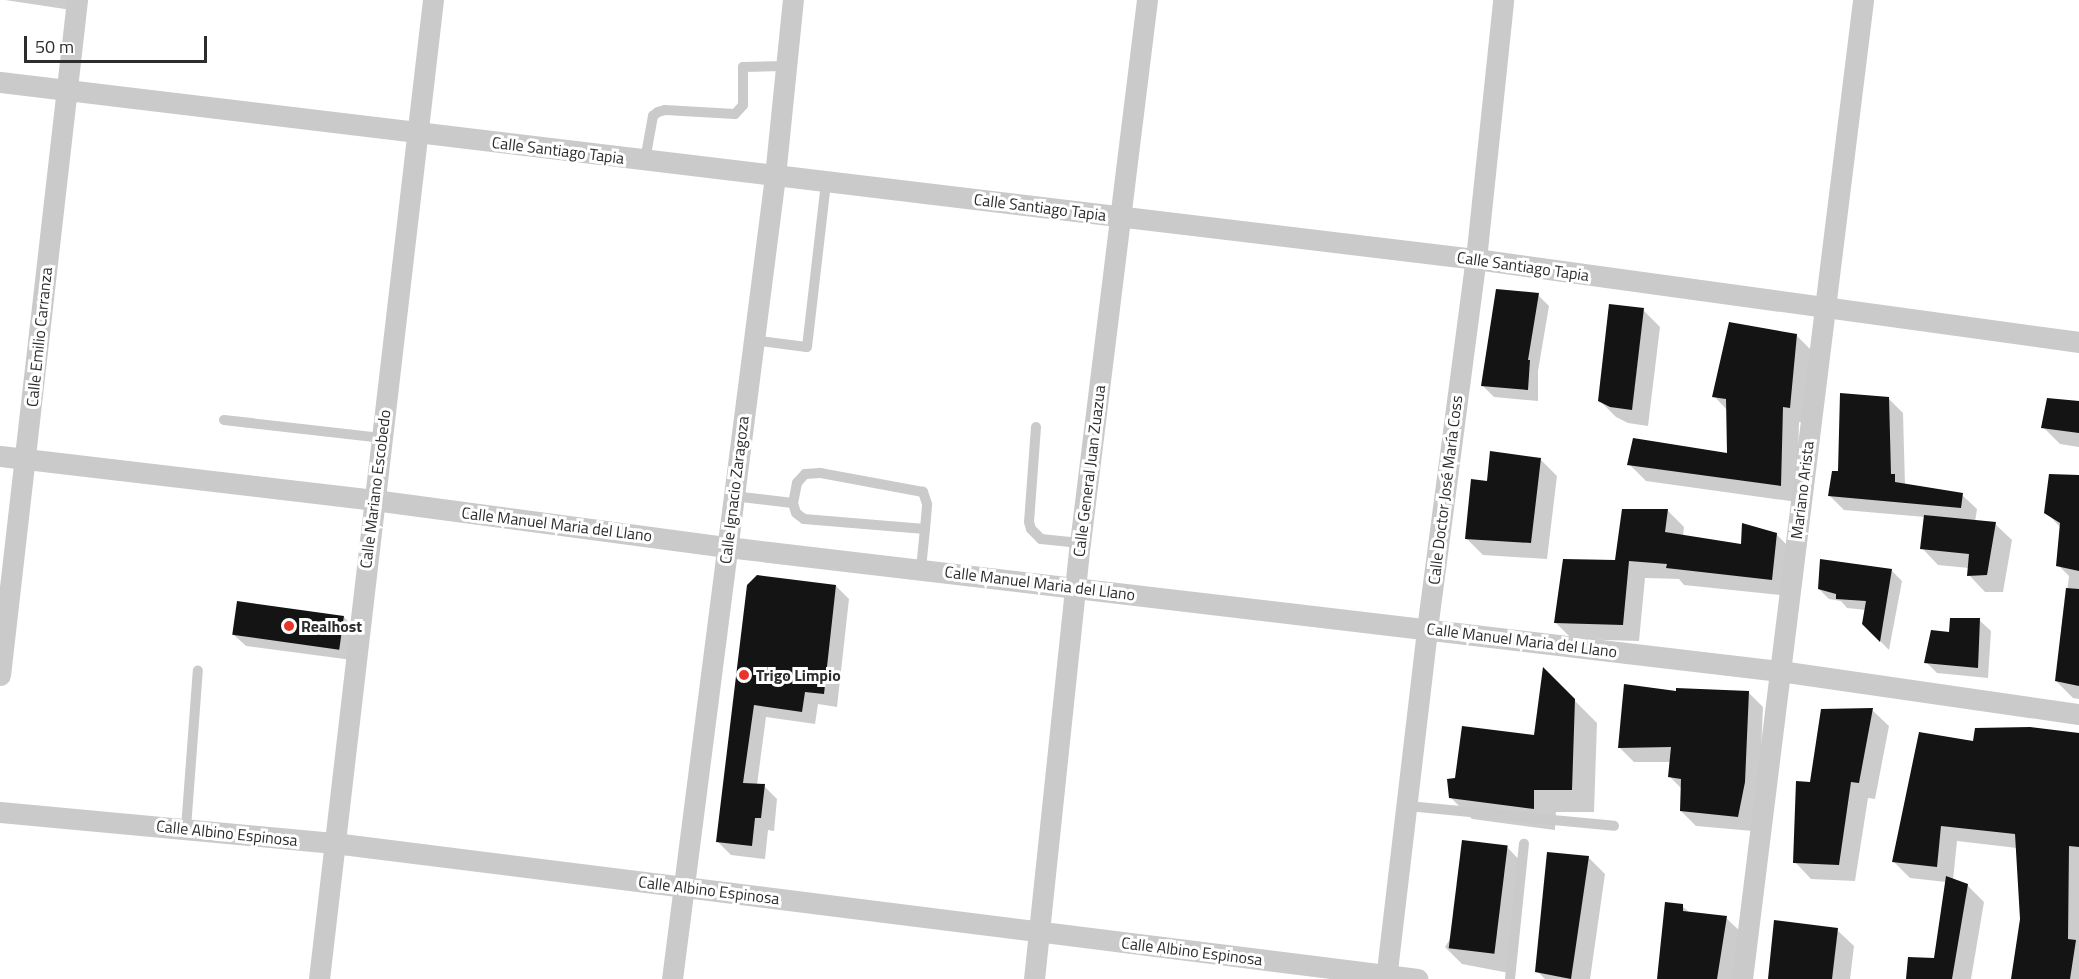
<!DOCTYPE html>
<meta charset="utf-8">
<style>
body{margin:0}
#map{position:relative;width:2079px;height:979px;overflow:hidden;background:#fff;font-family:"Titillium Web",sans-serif}
div>[style]{position:absolute}
[style*='--x']{left:calc(var(--x)*1px);top:calc(var(--y)*1px);width:calc(var(--w)*1px);rotate:calc(var(--a)*1deg)}
.shadow>*{inset:0;background:#0003}
.building>*{inset:0;background:#141414;transform-origin:0 0}
.lane>*{height:10px;margin:-5px;padding:0 5px;transform-origin:5px;border-radius:5px;background:#cacaca}
.street>*{height:21px;margin:-10.5px;padding:0 10.5px;transform-origin:10.5px;border-radius:10.5px;background:#cacaca}
.dots>*{width:16px;height:16px;translate:-50% -50%;box-sizing:border-box;border:3px solid #fff;border-radius:50%}
span{translate:-50% -50%;white-space:nowrap;text-align:center;line-height:1.15;-webkit-text-stroke:6px #fff;paint-order:stroke}
.street-label{font-size:16px;color:#2d2d2d}
.poi-label{font-size:16px;color:#2d2d2d;font-weight:700}
.left{translate:0 -50%;text-align:left}
.scale{position:absolute;left:24px;top:36px;width:183px;height:27px;box-sizing:border-box;border:3px solid #2d2d2d;border-top:0;padding-left:8px;font-size:18px;line-height:21px;white-space:nowrap;color:#2d2d2d;-webkit-text-stroke:4px #fff;paint-order:stroke}
</style>
<div id="map">
<div class="shadow">
<i style="clip-path:polygon(5px 0,79px 0,78px 11px)"></i>
<i style="clip-path:polygon(1538px 295px,1549px 306px,1538px 371px,1538px 401px,1494px 397px,1483px 386px)"></i>
<i style="clip-path:polygon(1643px 310px,1660px 327px,1648px 426px,1628px 423px,1616px 417px,1599px 400px)"></i>
<i style="clip-path:polygon(1796px 335px,1813px 352px,1806px 423px,1799px 422px,1797px 502px,1646px 481px,1629px 464px,1728px 454px,1727px 410px,1714px 396px)"></i>
<i style="clip-path:polygon(1888px 398px,1903px 413px,1905px 485px,1962px 495px,1977px 509px,1975px 522px,1995px 524px,2012px 540px,2003px 592px,1985px 592px,1969px 575px,1969px 568px,1938px 565px,1922px 548px,1925px 517px,1844px 510px,1830px 496px,1839px 472px)"></i>
<i style="clip-path:polygon(2079px 402px,2079px 447px,2060px 444px,2043px 427px)"></i>
<i style="clip-path:polygon(1540px 459px,1557px 476px,1547px 559px,1483px 555px,1466px 538px,1489px 483px)"></i>
<i style="clip-path:polygon(2079px 478px,2079px 699px,2073px 698px,2056px 681px,2069px 576px,2058px 565px,2061px 528px,2046px 512px)"></i>
<i style="clip-path:polygon(1667px 510px,1684px 527px,1683px 536px,1742px 545px,1776px 534px,1793px 551px,1789px 596px,1684px 585px,1679px 579px,1645px 578px,1639px 641px,1572px 639px,1555px 622px)"></i>
<i style="clip-path:polygon(1821px 561px,1892px 571px,1902px 581px,1889px 650px,1863px 624px,1866px 610px,1847px 608px,1841px 601px,1829px 599px,1819px 589px)"></i>
<i style="clip-path:polygon(748px 585px,836px 586px,849px 599px,837px 707px,818px 704px,815px 724px,766px 717px,757px 785px,764px 786px,777px 799px,774px 831px,768px 830px,765px 859px,731px 855px,718px 842px)"></i>
<i style="clip-path:polygon(344px 617px,355px 629px,352px 660px,246px 646px,234px 635px)"></i>
<i style="clip-path:polygon(1979px 620px,1991px 631px,1988px 678px,1937px 673px,1926px 662px,1951px 634px)"></i>
<i style="clip-path:polygon(1544px 670px,1597px 723px,1594px 812px,1556px 812px,1555px 830px,1472px 819px,1450px 797px,1456px 779px,1535px 737px)"></i>
<i style="clip-path:polygon(1748px 692px,1763px 707px,1759px 797px,1753px 831px,1696px 826px,1681px 811px,1682px 789px,1669px 776px,1671px 762px,1634px 762px,1619px 747px)"></i>
<i style="clip-path:polygon(1872px 710px,1889px 726px,1875px 799px,1868px 798px,1855px 881px,1811px 879px,1795px 862px,1812px 784px)"></i>
<i style="clip-path:polygon(2079px 734px,2079px 979px,2012px 979px,2022px 919px,2017px 848px,1957px 841px,1953px 880px,1967px 885px,1984px 902px,1971px 979px,1907px 979px,1935px 959px,1946px 882px,1910px 878px,1894px 862px,1974px 743px)"></i>
<i style="clip-path:polygon(1508px 848px,1524px 865px,1509px 973px,1462px 964px,1445px 947px)"></i>
<i style="clip-path:polygon(1588px 857px,1605px 874px,1590px 979px,1545px 979px,1537px 971px)"></i>
<i style="clip-path:polygon(1682px 906px,1690px 913px,1726px 918px,1743px 934px,1736px 979px,1659px 979px)"></i>
<i style="clip-path:polygon(1837px 930px,1854px 946px,1850px 979px,1769px 979px)"></i>
</div>
<div class="building">
<i style="clip-path:polygon(1496px 289px,1539px 293px,1528px 360px,1530px 360px,1528px 390px,1481px 386px)"></i>
<i style="clip-path:polygon(1609px 304px,1644px 308px,1632px 410px,1610px 407px,1598px 401px)"></i>
<i style="clip-path:polygon(1729px 322px,1797px 334px,1790px 408px,1783px 407px,1781px 486px,1627px 465px,1633px 438px,1727px 453px,1726px 399px,1712px 397px)"></i>
<i style="clip-path:polygon(1840px 393px,1889px 397px,1891px 474px,1895px 474px,1895px 482px,1963px 493px,1961px 508px,1828px 496px,1832px 471px,1838px 471px)"></i>
<i style="clip-path:polygon(2047px 398px,2079px 401px,2079px 433px,2041px 428px)"></i>
<i style="clip-path:polygon(1490px 451px,1541px 458px,1531px 543px,1465px 539px,1471px 479px,1487px 481px)"></i>
<i style="clip-path:polygon(2049px 474px,2079px 475px,2079px 571px,2056px 566px,2060px 523px,2044px 513px)"></i>
<i style="clip-path:polygon(1622px 509px,1668px 509px,1665px 532px,1741px 544px,1742px 523px,1777px 533px,1772px 580px,1666px 568px,1667px 564px,1629px 561px,1623px 625px,1554px 623px,1563px 559px,1615px 560px)"></i>
<i style="clip-path:polygon(1924px 515px,1996px 522px,1987px 575px,1967px 576px,1969px 554px,1920px 549px)"></i>
<i style="clip-path:polygon(1820px 559px,1892px 569px,1880px 642px,1862px 624px,1866px 601px,1836px 599px,1836px 594px,1818px 589px)"></i>
<i style="clip-path:polygon(757px 575px,836px 585px,824px 694px,805px 692px,802px 712px,754px 705px,743px 783px,765px 784px,761px 818px,755px 818px,752px 846px,716px 842px,747px 585px)"></i>
<i style="clip-path:polygon(2066px 588px,2079px 589px,2079px 686px,2055px 681px)"></i>
<i style="left:237px;top:601px;width:108px;height:34px;rotate:8deg"></i>
<i style="clip-path:polygon(1950px 618px,1980px 618px,1978px 668px,1924px 663px,1931px 630px,1949px 632px)"></i>
<i style="clip-path:polygon(1543px 667px,1575px 699px,1572px 790px,1534px 790px,1534px 809px,1449px 798px,1447px 779px,1455px 778px,1462px 726px,1534px 735px)"></i>
<i style="clip-path:polygon(1624px 684px,1676px 691px,1676px 688px,1749px 691px,1745px 782px,1738px 817px,1680px 811px,1681px 779px,1668px 777px,1671px 747px,1618px 748px)"></i>
<i style="clip-path:polygon(1873px 708px,1859px 783px,1851px 782px,1839px 865px,1793px 863px,1796px 781px,1810px 782px,1821px 709px)"></i>
<i style="clip-path:polygon(2030px 727px,2079px 733px,2079px 847px,2069px 846px,2068px 939px,2076px 940px,2070px 979px,2011px 979px,2020px 919px,2015px 834px,1941px 826px,1937px 867px,1892px 862px,1919px 732px,1973px 741px,1975px 728px)"></i>
<i style="left:1462px;top:840px;width:46px;height:109px;rotate:7deg"></i>
<i style="clip-path:polygon(1547px 852px,1589px 856px,1571px 979px,1535px 972px)"></i>
<i style="clip-path:polygon(1946px 876px,1968px 884px,1952px 979px,1906px 979px,1908px 957px,1934px 958px)"></i>
<i style="clip-path:polygon(1665px 902px,1683px 904px,1683px 911px,1727px 916px,1717px 979px,1657px 979px)"></i>
<i style="clip-path:polygon(1774px 920px,1838px 928px,1832px 979px,1768px 979px)"></i>
</div>
<div class="lane">
<i style="--x:645;--y:160;--w:45;--a:-79.7"></i>
<i style="--x:653;--y:116;--w:6;--a:-39"></i>
<i style="--x:658;--y:112;--w:7;--a:-16"></i>
<i style="--x:665;--y:110;--w:70;--a:3.3"></i>
<i style="--x:735;--y:114;--w:12;--a:-48"></i>
<i style="--x:743;--y:105;--w:38;--a:-90"></i>
<i style="--x:743;--y:67;--w:44;--a:-1.3"></i>
<i style="--x:752;--y:340;--w:55;--a:7.3"></i>
<i style="--x:807;--y:347;--w:166;--a:-83.4"></i>
<i style="--x:224;--y:420;--w:158;--a:6.5"></i>
<i style="--x:1036;--y:427;--w:95;--a:94.2"></i>
<i style="--x:1029;--y:522;--w:7;--a:74"></i>
<i style="--x:1031;--y:529;--w:14;--a:45"></i>
<i style="--x:1041;--y:539;--w:39;--a:6"></i>
<i style="--x:733;--y:496;--w:60;--a:6.7"></i>
<i style="--x:921;--y:569;--w:40;--a:-84.3"></i>
<i style="--x:925;--y:529;--w:25;--a:-85"></i>
<i style="--x:927;--y:504;--w:13;--a:-108"></i>
<i style="--x:923;--y:492;--w:105;--a:-169.5"></i>
<i style="--x:820;--y:473;--w:15;--a:176"></i>
<i style="--x:805;--y:474;--w:12;--a:132"></i>
<i style="--x:797;--y:483;--w:20;--a:101"></i>
<i style="--x:793;--y:503;--w:10;--a:73"></i>
<i style="--x:796;--y:513;--w:10;--a:37"></i>
<i style="--x:804;--y:519;--w:121;--a:4.7"></i>
<i style="--x:1408;--y:806;--w:207;--a:5.5"></i>
<i style="--x:186;--y:828;--w:158;--a:-85.7"></i>
<i style="--x:1510;--y:979;--w:136;--a:-84.1"></i>
</div>
<div class="street">
<i style="--x:0;--y:82;--w:1487;--a:6.84"></i>
<i style="--x:1476;--y:259;--w:609;--a:7.84"></i>
<i style="--x:0;--y:456;--w:377;--a:6.7"></i>
<i style="--x:374;--y:500;--w:356;--a:7.6"></i>
<i style="--x:727;--y:547;--w:1060;--a:6.72"></i>
<i style="--x:1780;--y:671;--w:302;--a:8.2"></i>
<i style="--x:0;--y:675;--w:679;--a:-83.49"></i>
<i style="--x:0;--y:812;--w:335;--a:5.3"></i>
<i style="--x:334;--y:843;--w:1092;--a:7.15"></i>
<i style="--x:319;--y:979;--w:986;--a:-83.36"></i>
<i style="--x:672;--y:979;--w:810;--a:-82.69"></i>
<i style="--x:775;--y:176;--w:177;--a:-84.2"></i>
<i style="--x:1034;--y:979;--w:438;--a:-84"></i>
<i style="--x:1080;--y:543;--w:547;--a:-82.97"></i>
<i style="--x:1386;--y:979;--w:352;--a:-83.3"></i>
<i style="--x:1427;--y:629;--w:373;--a:-82.5"></i>
<i style="--x:1476;--y:259;--w:260;--a:-84"></i>
<i style="--x:1742;--y:979;--w:986;--a:-82.95"></i>
</div>
<div class="dots">
<i style="left:289px;top:626px;background:#e9342a"></i>
<i style="left:744px;top:675px;background:#e9342a"></i>
</div>
<div class="street-label">
<span style="left:558px;top:150px;rotate:7deg">Calle Santiago Tapia</span>
<span style="left:1040px;top:207px;rotate:7deg">Calle Santiago Tapia</span>
<span style="left:1523px;top:266px;rotate:8deg">Calle Santiago Tapia</span>
<span style="left:39px;top:337px;rotate:-84deg">Calle Emilio Carranza</span>
<span style="left:1089px;top:471px;rotate:-83deg">Calle General Juan Zuazua</span>
<span style="left:375px;top:489px;rotate:-83deg">Calle Mariano Escobedo</span>
<span style="left:734px;top:490px;rotate:-83deg">Calle Ignacio Zaragoza</span>
<span style="left:1445px;top:490px;rotate:-83deg">Calle Doctor José María Coss</span>
<span style="left:1802px;top:490px;rotate:-83deg">Mariano Arista</span>
<span style="left:557px;top:524px;rotate:7deg">Calle Manuel Maria del Llano</span>
<span style="left:1040px;top:583px;rotate:7deg">Calle Manuel Maria del Llano</span>
<span style="left:1522px;top:640px;rotate:7deg">Calle Manuel Maria del Llano</span>
<span style="left:227px;top:833px;rotate:6deg">Calle Albino Espinosa</span>
<span style="left:709px;top:890px;rotate:7deg">Calle Albino Espinosa</span>
<span style="left:1192px;top:951px;rotate:7deg">Calle Albino Espinosa</span>
</div>
<div class="poi-label">
<span class="left" style="left:301px;top:626px">Realhost</span>
<span class="left" style="left:756px;top:675px">Trigo Limpio</span>
</div>
<div class="scale">50 m</div>
</div>
